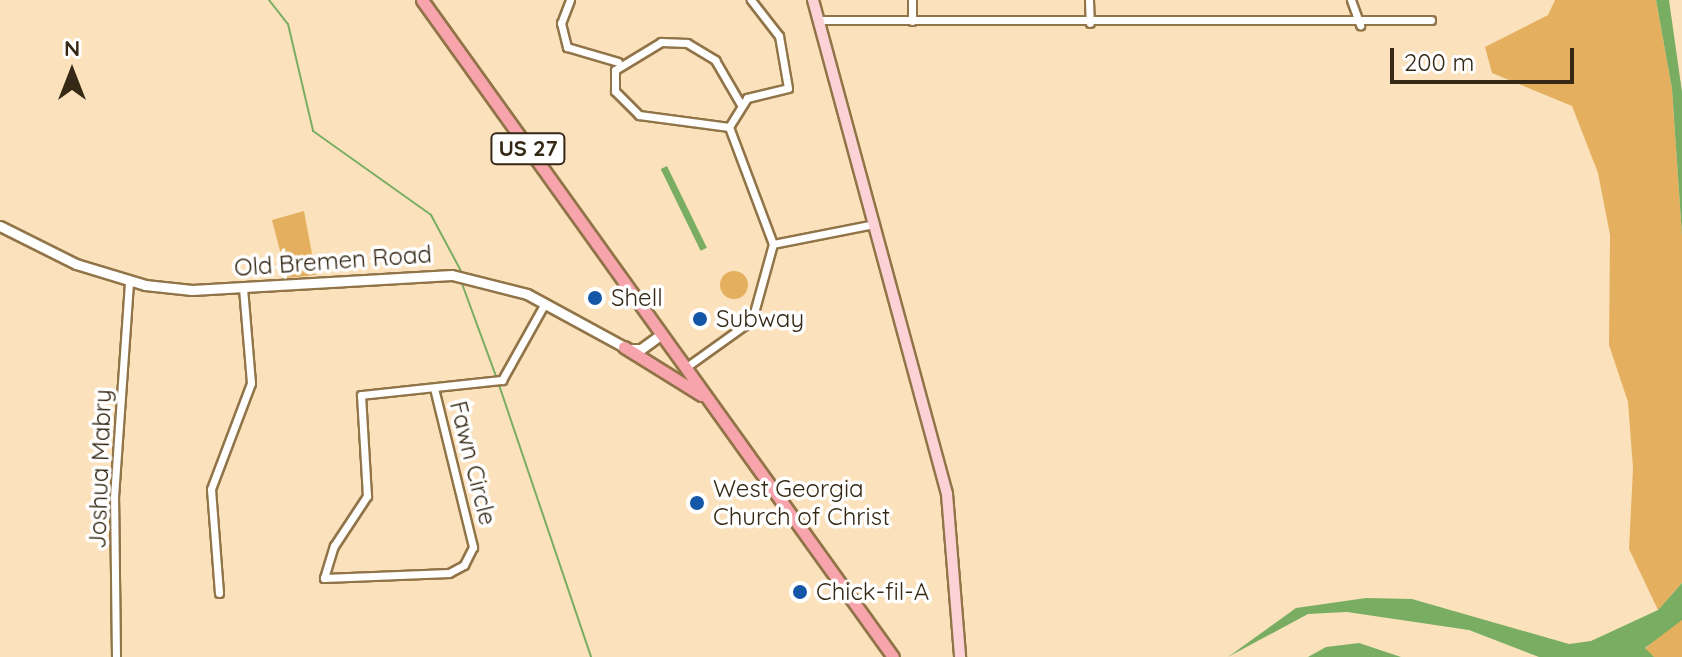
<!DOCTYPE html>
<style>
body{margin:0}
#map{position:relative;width:1682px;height:657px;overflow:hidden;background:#fce2bc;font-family:Quicksand,sans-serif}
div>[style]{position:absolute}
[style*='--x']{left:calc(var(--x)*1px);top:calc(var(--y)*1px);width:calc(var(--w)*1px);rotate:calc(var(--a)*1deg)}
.green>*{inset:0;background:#e4b060}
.round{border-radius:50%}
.water>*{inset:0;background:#79ae62;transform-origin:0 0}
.stream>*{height:2px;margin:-1px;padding:0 1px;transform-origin:1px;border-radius:1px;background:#79ae62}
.roads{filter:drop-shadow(2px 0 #917447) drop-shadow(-2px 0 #917447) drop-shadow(0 2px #917447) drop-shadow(0 -2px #917447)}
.minor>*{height:7px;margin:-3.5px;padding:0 3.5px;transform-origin:3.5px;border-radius:3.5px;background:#fff}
.tertiary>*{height:9px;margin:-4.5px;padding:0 4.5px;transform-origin:4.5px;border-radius:4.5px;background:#fff}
.secondary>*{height:10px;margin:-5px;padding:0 5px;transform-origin:5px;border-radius:5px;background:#fcd2d6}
.primary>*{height:11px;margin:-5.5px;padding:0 5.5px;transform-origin:5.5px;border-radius:5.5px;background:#f8a4ad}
.dots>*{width:22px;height:22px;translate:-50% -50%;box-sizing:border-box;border:4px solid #fff;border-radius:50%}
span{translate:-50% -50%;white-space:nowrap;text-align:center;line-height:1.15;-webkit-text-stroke:7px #fff;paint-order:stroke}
.shield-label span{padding:2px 6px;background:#fff;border:2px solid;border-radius:6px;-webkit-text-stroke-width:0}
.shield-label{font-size:22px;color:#352815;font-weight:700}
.street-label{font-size:24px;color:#352815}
.poi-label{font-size:24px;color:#352815}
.left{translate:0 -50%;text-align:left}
.north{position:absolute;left:32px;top:32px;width:80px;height:80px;-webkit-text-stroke:6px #fff;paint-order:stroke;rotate:0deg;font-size:22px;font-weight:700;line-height:32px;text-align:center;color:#352815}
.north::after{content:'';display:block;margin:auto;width:28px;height:36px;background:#352815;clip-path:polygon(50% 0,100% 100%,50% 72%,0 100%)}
.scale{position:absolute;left:1390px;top:48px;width:184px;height:36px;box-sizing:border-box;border:4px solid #352815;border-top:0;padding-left:10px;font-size:24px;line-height:28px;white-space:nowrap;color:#352815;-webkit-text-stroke:6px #fff;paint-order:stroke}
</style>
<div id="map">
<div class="green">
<i style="clip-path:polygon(1555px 0,1656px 0,1672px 89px,1682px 236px,1682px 583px,1658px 610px,1629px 549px,1633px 468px,1628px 402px,1609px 345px,1610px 235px,1598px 173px,1572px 106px,1492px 73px,1485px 47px,1548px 15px)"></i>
<i style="clip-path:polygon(304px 211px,316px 275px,287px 278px,272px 220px)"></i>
<i class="round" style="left:720px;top:271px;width:28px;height:28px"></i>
<i style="clip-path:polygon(1682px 614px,1682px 657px,1618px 657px,1645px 649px)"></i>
</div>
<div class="water">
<i style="clip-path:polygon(1656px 0,1669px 0,1682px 92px,1682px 236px,1672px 89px)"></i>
<i style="left:667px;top:166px;width:91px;height:7px;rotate:64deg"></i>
<i style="clip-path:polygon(1682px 583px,1682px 620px,1645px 648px,1654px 657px,1539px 657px,1469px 630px,1347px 612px,1308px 614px,1228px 657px,1296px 608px,1366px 598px,1412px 599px,1569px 644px,1591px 641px,1658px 610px)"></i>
<i style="clip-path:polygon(1359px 643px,1401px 657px,1308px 657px,1326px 647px)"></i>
</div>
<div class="stream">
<i style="--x:269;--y:0;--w:31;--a:52"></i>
<i style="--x:288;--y:24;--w:110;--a:76.8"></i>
<i style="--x:313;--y:131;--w:145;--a:35.4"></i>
<i style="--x:431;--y:215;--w:64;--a:61.8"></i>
<i style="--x:461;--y:281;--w:101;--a:69.8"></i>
<i style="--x:498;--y:382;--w:290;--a:71.3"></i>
</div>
<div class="roads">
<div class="minor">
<i style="--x:570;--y:0;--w:25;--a:111"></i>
<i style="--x:561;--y:23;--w:25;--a:76"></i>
<i style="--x:567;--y:47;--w:53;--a:16.4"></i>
<i style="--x:912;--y:0;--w:21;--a:90"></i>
<i style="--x:1089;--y:0;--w:23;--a:88"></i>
<i style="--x:1351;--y:0;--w:27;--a:70"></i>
<i style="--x:818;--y:20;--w:613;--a:0"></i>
<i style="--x:729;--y:127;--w:91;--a:-172.4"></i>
<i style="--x:639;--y:115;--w:34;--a:-135"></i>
<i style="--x:615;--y:91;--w:21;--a:-90"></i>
<i style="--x:615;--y:70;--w:54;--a:-31.3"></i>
<i style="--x:661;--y:42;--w:26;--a:2"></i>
<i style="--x:687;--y:43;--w:33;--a:31"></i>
<i style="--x:715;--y:60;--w:50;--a:59.8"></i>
<i style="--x:773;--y:244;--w:103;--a:-11.2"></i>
<i style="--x:685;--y:368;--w:82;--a:-35.6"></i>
<i style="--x:752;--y:320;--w:79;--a:-74.6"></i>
<i style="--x:773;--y:244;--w:125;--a:-110.6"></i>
<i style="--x:729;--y:127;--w:34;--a:-58"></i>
<i style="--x:747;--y:98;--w:42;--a:-13.7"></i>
<i style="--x:788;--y:88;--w:53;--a:-99.8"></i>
<i style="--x:779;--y:36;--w:46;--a:-127.9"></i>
<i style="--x:434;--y:388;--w:164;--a:76.2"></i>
<i style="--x:473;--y:547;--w:20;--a:117"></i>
<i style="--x:464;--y:565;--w:17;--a:152"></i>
<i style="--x:449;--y:573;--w:125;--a:177.7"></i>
<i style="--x:324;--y:578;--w:34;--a:-73"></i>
<i style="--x:334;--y:546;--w:60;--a:-56.6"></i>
<i style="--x:367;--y:496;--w:101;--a:-93.4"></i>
<i style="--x:361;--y:395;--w:142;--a:-6.1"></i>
<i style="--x:502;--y:380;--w:88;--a:-60.8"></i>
<i style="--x:219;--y:593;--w:104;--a:-94.4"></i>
<i style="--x:211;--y:489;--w:113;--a:-69.3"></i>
<i style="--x:251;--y:383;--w:96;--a:-94.8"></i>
<i style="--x:116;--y:657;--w:160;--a:-90.7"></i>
<i style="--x:114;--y:497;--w:217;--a:-86"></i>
</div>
<div class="tertiary">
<i style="--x:0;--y:226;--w:85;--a:26.6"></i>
<i style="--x:76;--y:264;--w:72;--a:16.9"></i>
<i style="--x:145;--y:285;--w:47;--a:6.1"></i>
<i style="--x:192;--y:290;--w:260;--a:-3.3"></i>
<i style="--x:452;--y:275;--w:77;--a:14.2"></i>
<i style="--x:527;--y:294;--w:115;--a:28.6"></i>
<i style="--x:628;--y:349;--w:13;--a:0"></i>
<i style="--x:641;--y:349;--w:24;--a:-36"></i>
</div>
<div class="secondary">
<i style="--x:813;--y:0;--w:512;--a:74.82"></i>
<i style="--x:947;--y:494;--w:164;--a:85.4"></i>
</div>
<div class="primary">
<i style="--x:422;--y:0;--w:808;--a:54.36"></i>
<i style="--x:624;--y:347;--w:91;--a:31.9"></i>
</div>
</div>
<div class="dots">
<i style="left:595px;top:298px;background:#1556a6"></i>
<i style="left:700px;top:319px;background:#1556a6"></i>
<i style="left:697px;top:503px;background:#1556a6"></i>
<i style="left:800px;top:592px;background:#1556a6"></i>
</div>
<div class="shield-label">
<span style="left:528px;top:149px">US 27</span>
</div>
<div class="street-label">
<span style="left:333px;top:261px;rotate:-4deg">Old Bremen Road</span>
<span style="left:473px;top:463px;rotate:76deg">Fawn Circle</span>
<span style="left:100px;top:469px;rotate:-88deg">Joshua Mabry</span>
</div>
<div class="poi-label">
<span class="left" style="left:611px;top:298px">Shell</span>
<span class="left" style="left:716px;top:319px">Subway</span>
<span class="left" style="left:713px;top:503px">West Georgia<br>Church of Christ</span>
<span class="left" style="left:816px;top:592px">Chick-fil-A</span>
</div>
<div class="north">N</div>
<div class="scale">200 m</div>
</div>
